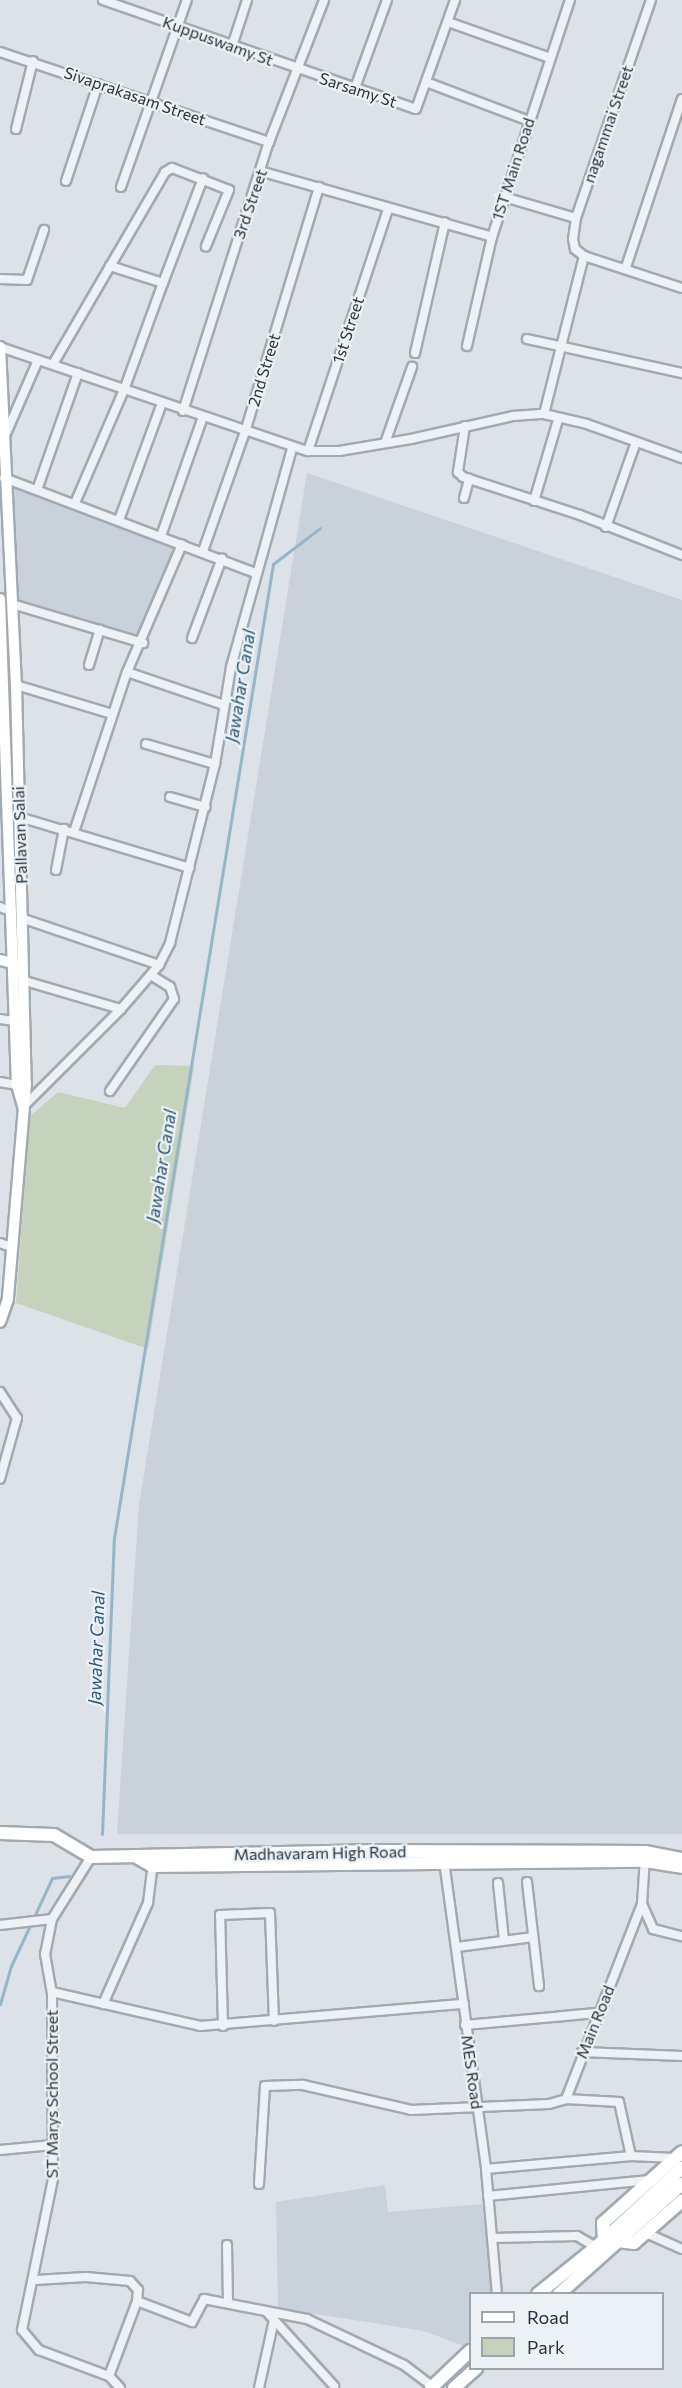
<!DOCTYPE html>
<style>
body{margin:0}
#map{position:relative;width:682px;height:2388px;overflow:hidden;background:#dce2e7;font-family:Commissioner,sans-serif}
div>[style]{position:absolute}
[style*='--x']{left:calc(var(--x)*1px);top:calc(var(--y)*1px);width:calc(var(--w)*1px);rotate:calc(var(--a)*1deg)}
.built>*{inset:0;background:#c9d1da}
.green>*{inset:0;background:#c5d2bc}
.stream>*{height:3px;margin:-1.5px;padding:0 1.5px;transform-origin:1.5px;border-radius:1.5px;background:#93b6cb}
.roads{filter:drop-shadow(2px 0 #a1aab1) drop-shadow(-2px 0 #a1aab1) drop-shadow(0 2px #a1aab1) drop-shadow(0 -2px #a1aab1)}
.street>*{height:8px;margin:-4px;padding:0 4px;transform-origin:4px;border-radius:4px;background:#eff2f5}
.secondary>*{height:10px;margin:-5px;padding:0 5px;transform-origin:5px;border-radius:5px;background:#fff}
.primary>*{height:12px;margin:-6px;padding:0 6px;transform-origin:6px;border-radius:6px;background:#fff}
span{translate:-50% -50%;white-space:nowrap;text-align:center;line-height:1.15;-webkit-text-stroke:4.5px #ebf1f5;paint-order:stroke}
.street-label{font-size:16px;color:#24323f}
.water-label{font-size:18px;color:#2b5776;font-style:italic}
.legend{position:absolute;left:469px;top:2292px;width:195px;height:78px;box-sizing:border-box;background:#ebf1f5;border:2px solid #9ba5ac;margin:0;padding:8px 10px;list-style:none;font-size:18px;color:#24323f}
.legend li{display:flex;align-items:center;gap:12px;height:30px}
.legend b{width:30px;border:2px solid #9ba5ac}
</style>
<div id="map">
<div class="built">
<i style="clip-path:polygon(307px 473px,682px 600px,682px 1834px,117px 1834px,139px 1505px)"></i>
<i style="clip-path:polygon(6px 483px,180px 546px,143px 644px,15px 602px)"></i>
<i style="clip-path:polygon(385px 2185px,388px 2212px,482px 2204px,494px 2293px,470px 2294px,469px 2348px,424px 2331px,278px 2308px,276px 2202px)"></i>
</div>
<div class="green">
<i style="clip-path:polygon(155px 1065px,194px 1066px,148px 1349px,16px 1303px,30px 1116px,58px 1092px,125px 1108px)"></i>
</div>
<div class="stream">
<i style="--x:102;--y:1834;--w:296;--a:-87.7"></i>
<i style="--x:114;--y:1538;--w:987;--a:-80.73"></i>
<i style="--x:273;--y:564;--w:59;--a:-37.5"></i>
<i style="--x:0;--y:2004;--w:40;--a:-74"></i>
<i style="--x:11;--y:1966;--w:97;--a:-65"></i>
<i style="--x:52;--y:1878;--w:17;--a:-7"></i>
</div>
<div class="roads">
<div class="street">
<i style="--x:103;--y:0;--w:331;--a:19.2"></i>
<i style="--x:416;--y:109;--w:116;--a:-70.3"></i>
<i style="--x:651;--y:0;--w:231;--a:109"></i>
<i style="--x:576;--y:218;--w:21;--a:98"></i>
<i style="--x:573;--y:239;--w:10;--a:79"></i>
<i style="--x:575;--y:249;--w:11;--a:38"></i>
<i style="--x:584;--y:256;--w:103;--a:18.1"></i>
<i style="--x:448;--y:22;--w:108;--a:19.4"></i>
<i style="--x:232;--y:46;--w:48;--a:-71.9"></i>
<i style="--x:0;--y:52;--w:284;--a:18.5"></i>
<i style="--x:426;--y:82;--w:110;--a:20.7"></i>
<i style="--x:355;--y:88;--w:94;--a:-70"></i>
<i style="--x:16;--y:129;--w:70;--a:-76"></i>
<i style="--x:263;--y:172;--w:238;--a:15.8"></i>
<i style="--x:492;--y:237;--w:250;--a:-71.8"></i>
<i style="--x:66;--y:181;--w:102;--a:-71.7"></i>
<i style="--x:121;--y:187;--w:198;--a:-70.6"></i>
<i style="--x:504;--y:197;--w:75;--a:16.3"></i>
<i style="--x:626;--y:267;--w:177;--a:-71.6"></i>
<i style="--x:0;--y:279;--w:27;--a:2"></i>
<i style="--x:27;--y:280;--w:53;--a:-71.2"></i>
<i style="--x:163;--y:283;--w:112;--a:-69.1"></i>
<i style="--x:527;--y:339;--w:159;--a:12.4"></i>
<i style="--x:467;--y:346;--w:112;--a:-77.1"></i>
<i style="--x:0;--y:347;--w:325;--a:18.7"></i>
<i style="--x:308;--y:451;--w:31;--a:0"></i>
<i style="--x:339;--y:451;--w:73;--a:-9.5"></i>
<i style="--x:411;--y:439;--w:105;--a:-12.7"></i>
<i style="--x:513;--y:416;--w:31;--a:-4"></i>
<i style="--x:544;--y:414;--w:44;--a:13.1"></i>
<i style="--x:587;--y:424;--w:101;--a:19.7"></i>
<i style="--x:415;--y:353;--w:134;--a:-77.1"></i>
<i style="--x:53;--y:364;--w:222;--a:-59.7"></i>
<i style="--x:165;--y:172;--w:8;--a:-30"></i>
<i style="--x:172;--y:168;--w:61;--a:21.1"></i>
<i style="--x:229;--y:190;--w:61;--a:112.3"></i>
<i style="--x:183;--y:411;--w:282;--a:-72.3"></i>
<i style="--x:269;--y:142;--w:152;--a:-68.8"></i>
<i style="--x:544;--y:414;--w:163;--a:-75.8"></i>
<i style="--x:465;--y:426;--w:47;--a:98.7"></i>
<i style="--x:458;--y:472;--w:7;--a:45"></i>
<i style="--x:463;--y:477;--w:123;--a:18"></i>
<i style="--x:580;--y:515;--w:110;--a:21.4"></i>
<i style="--x:5;--y:436;--w:83;--a:-66.5"></i>
<i style="--x:385;--y:443;--w:81;--a:-70.4"></i>
<i style="--x:308;--y:451;--w:255;--a:-71.7"></i>
<i style="--x:4;--y:478;--w:269;--a:20.7"></i>
<i style="--x:37;--y:490;--w:124;--a:-70.7"></i>
<i style="--x:464;--y:498;--w:20;--a:-75"></i>
<i style="--x:534;--y:501;--w:84;--a:-73.5"></i>
<i style="--x:75;--y:503;--w:123;--a:-66.6"></i>
<i style="--x:124;--y:390;--w:114;--a:-70"></i>
<i style="--x:163;--y:283;--w:56;--a:-162.2"></i>
<i style="--x:119;--y:520;--w:125;--a:-69.8"></i>
<i style="--x:606;--y:527;--w:90;--a:-70.6"></i>
<i style="--x:161;--y:536;--w:126;--a:-70.6"></i>
<i style="--x:203;--y:551;--w:126;--a:-70.6"></i>
<i style="--x:245;--y:432;--w:256;--a:-73.2"></i>
<i style="--x:12;--y:604;--w:137;--a:16.6"></i>
<i style="--x:192;--y:638;--w:85;--a:-69.4"></i>
<i style="--x:89;--y:665;--w:37;--a:-73"></i>
<i style="--x:127;--y:672;--w:102;--a:18.8"></i>
<i style="--x:16;--y:685;--w:100;--a:16.8"></i>
<i style="--x:146;--y:744;--w:72;--a:16.2"></i>
<i style="--x:170;--y:797;--w:37;--a:16"></i>
<i style="--x:19;--y:817;--w:178;--a:16.6"></i>
<i style="--x:74;--y:832;--w:169;--a:-71.7"></i>
<i style="--x:127;--y:672;--w:139;--a:-66.7"></i>
<i style="--x:56;--y:870;--w:42;--a:-79"></i>
<i style="--x:0;--y:907;--w:11;--a:22"></i>
<i style="--x:24;--y:919;--w:143;--a:18.8"></i>
<i style="--x:25;--y:981;--w:100;--a:16.3"></i>
<i style="--x:0;--y:1019;--w:15;--a:8"></i>
<i style="--x:0;--y:1082;--w:17;--a:10"></i>
<i style="--x:110;--y:1091;--w:112;--a:-55.2"></i>
<i style="--x:174;--y:999;--w:13;--a:-108"></i>
<i style="--x:170;--y:987;--w:22;--a:-148"></i>
<i style="--x:24;--y:1106;--w:137;--a:-45"></i>
<i style="--x:121;--y:1009;--w:58;--a:-49.2"></i>
<i style="--x:159;--y:965;--w:25;--a:-63"></i>
<i style="--x:170;--y:943;--w:185;--a:-75.9"></i>
<i style="--x:215;--y:764;--w:98;--a:-80.6"></i>
<i style="--x:231;--y:667;--w:227;--a:-74.4"></i>
<i style="--x:0;--y:1243;--w:12;--a:20"></i>
<i style="--x:0;--y:1392;--w:31;--a:57"></i>
<i style="--x:17;--y:1418;--w:63;--a:105.6"></i>
<i style="--x:91;--y:1857;--w:73;--a:122.2"></i>
<i style="--x:52;--y:1919;--w:36;--a:101"></i>
<i style="--x:45;--y:1954;--w:39;--a:80"></i>
<i style="--x:52;--y:1992;--w:187;--a:89.7"></i>
<i style="--x:53;--y:2179;--w:154;--a:101.6"></i>
<i style="--x:22;--y:2330;--w:26;--a:50"></i>
<i style="--x:39;--y:2350;--w:75;--a:20.4"></i>
<i style="--x:109;--y:2376;--w:16;--a:47"></i>
<i style="--x:444;--y:1861;--w:311;--a:82.2"></i>
<i style="--x:486;--y:2169;--w:125;--a:85"></i>
<i style="--x:527;--y:1882;--w:105;--a:83.4"></i>
<i style="--x:498;--y:1883;--w:57;--a:84"></i>
<i style="--x:642;--y:1904;--w:27;--a:66"></i>
<i style="--x:653;--y:1929;--w:30;--a:14"></i>
<i style="--x:0;--y:1925;--w:52;--a:-6.6"></i>
<i style="--x:457;--y:1947;--w:77;--a:-7.5"></i>
<i style="--x:52;--y:1992;--w:152;--a:12.9"></i>
<i style="--x:200;--y:2026;--w:265;--a:-4.8"></i>
<i style="--x:103;--y:2004;--w:111;--a:-66"></i>
<i style="--x:148;--y:1903;--w:40;--a:-82.9"></i>
<i style="--x:465;--y:2025;--w:134;--a:-5.2"></i>
<i style="--x:223;--y:2026;--w:111;--a:-91.5"></i>
<i style="--x:220;--y:1915;--w:50;--a:-2.3"></i>
<i style="--x:270;--y:1913;--w:108;--a:87.9"></i>
<i style="--x:582;--y:2052;--w:100;--a:2.3"></i>
<i style="--x:566;--y:2099;--w:53;--a:3.2"></i>
<i style="--x:619;--y:2102;--w:55;--a:77.5"></i>
<i style="--x:0;--y:2150;--w:53;--a:-5.4"></i>
<i style="--x:486;--y:2169;--w:146;--a:-5.1"></i>
<i style="--x:631;--y:2156;--w:44;--a:2.6"></i>
<i style="--x:259;--y:2184;--w:98;--a:-86.5"></i>
<i style="--x:265;--y:2086;--w:38;--a:-2"></i>
<i style="--x:303;--y:2085;--w:111;--a:13"></i>
<i style="--x:411;--y:2110;--w:138;--a:-2.5"></i>
<i style="--x:549;--y:2104;--w:18;--a:-16"></i>
<i style="--x:566;--y:2099;--w:209;--a:-68.7"></i>
<i style="--x:642;--y:1904;--w:47;--a:-86.3"></i>
<i style="--x:488;--y:2196;--w:162;--a:-5.7"></i>
<i style="--x:646;--y:2233;--w:39;--a:24"></i>
<i style="--x:494;--y:2238;--w:83;--a:-1.4"></i>
<i style="--x:577;--y:2236;--w:22;--a:30"></i>
<i style="--x:227;--y:2245;--w:58;--a:89"></i>
<i style="--x:35;--y:2280;--w:51;--a:-3.4"></i>
<i style="--x:86;--y:2277;--w:44;--a:5.2"></i>
<i style="--x:130;--y:2281;--w:12;--a:48"></i>
<i style="--x:138;--y:2290;--w:11;--a:95"></i>
<i style="--x:137;--y:2301;--w:59;--a:20.9"></i>
<i style="--x:192;--y:2322;--w:26;--a:-62"></i>
<i style="--x:204;--y:2299;--w:105;--a:11"></i>
<i style="--x:307;--y:2319;--w:107;--a:25.4"></i>
<i style="--x:404;--y:2365;--w:36;--a:37"></i>
<i style="--x:267;--y:2312;--w:100;--a:47.8"></i>
<i style="--x:109;--y:2376;--w:80;--a:-69.5"></i>
<i style="--x:259;--y:2388;--w:70;--a:-77.6"></i>
</div>
<div class="secondary">
<i style="--x:0;--y:347;--w:338;--a:87.3"></i>
<i style="--x:16;--y:685;--w:398;--a:88.6"></i>
<i style="--x:26;--y:1083;--w:217;--a:94.8"></i>
<i style="--x:8;--y:1299;--w:24;--a:109"></i>
<i style="--x:0;--y:599;--w:486;--a:88"></i>
<i style="--x:17;--y:1085;--w:22;--a:74"></i>
<i style="--x:0;--y:960;--w:13;--a:13"></i>
</div>
<div class="primary">
<i style="--x:0;--y:1833;--w:54;--a:2.1"></i>
<i style="--x:54;--y:1835;--w:43;--a:30.7"></i>
<i style="--x:91;--y:1857;--w:285;--a:-1.2"></i>
<i style="--x:376;--y:1851;--w:269;--a:0.2"></i>
<i style="--x:645;--y:1852;--w:38;--a:11"></i>
<i style="--x:135;--y:1856;--w:20;--a:30"></i>
<i style="--x:152;--y:1866;--w:493;--a:-0.6"></i>
<i style="--x:645;--y:1861;--w:37;--a:9"></i>
<i style="--x:604;--y:2239;--w:16;--a:-94"></i>
<i style="--x:603;--y:2223;--w:106;--a:-41.9"></i>
<i style="--x:618;--y:2241;--w:16;--a:7"></i>
<i style="--x:634;--y:2243;--w:64;--a:-41.2"></i>
<i style="--x:538;--y:2294;--w:75;--a:-39"></i>
<i style="--x:596;--y:2247;--w:117;--a:-42.6"></i>
<i style="--x:559;--y:2294;--w:165;--a:-41.8"></i>
<i style="--x:431;--y:2388;--w:54;--a:-43.5"></i>
<i style="--x:454;--y:2388;--w:30;--a:-42"></i>
</div>
</div>
<div class="street-label">
<span style="left:218px;top:41px;rotate:20deg">Kuppuswamy St</span>
<span style="left:358px;top:90px;rotate:18deg">Sarsamy St</span>
<span style="left:135px;top:96px;rotate:19deg">Sivaprakasam Street</span>
<span style="left:608px;top:124px;rotate:-71deg">nagammai Street</span>
<span style="left:513px;top:169px;rotate:-72deg">1ST Main Road</span>
<span style="left:250px;top:204px;rotate:-71deg">3rd Street</span>
<span style="left:348px;top:330px;rotate:-72deg">1st Street</span>
<span style="left:264px;top:370px;rotate:-73deg">2nd Street</span>
<span style="left:20px;top:835px;rotate:-92deg">Pallavan Salai</span>
<span style="left:320px;top:1853px;rotate:-1deg">Madhavaram High Road</span>
<span style="left:595px;top:2022px;rotate:-68deg">Main Road</span>
<span style="left:472px;top:2072px;rotate:82deg">MES Road</span>
<span style="left:52px;top:2094px;rotate:-90deg">ST Marys School Street</span>
</div>
<div class="water-label">
<span style="left:240px;top:686px;rotate:-81deg">Jawahar Canal</span>
<span style="left:161px;top:1166px;rotate:-81deg">Jawahar Canal</span>
<span style="left:96px;top:1648px;rotate:-88deg">Jawahar Canal</span>
</div>
<ul class="legend">
<li><b style="height:8px;background:#fff"></b>Road</li>
<li><b style="height:16px;background:#c5d2bc"></b>Park</li>
</ul>
</div>
